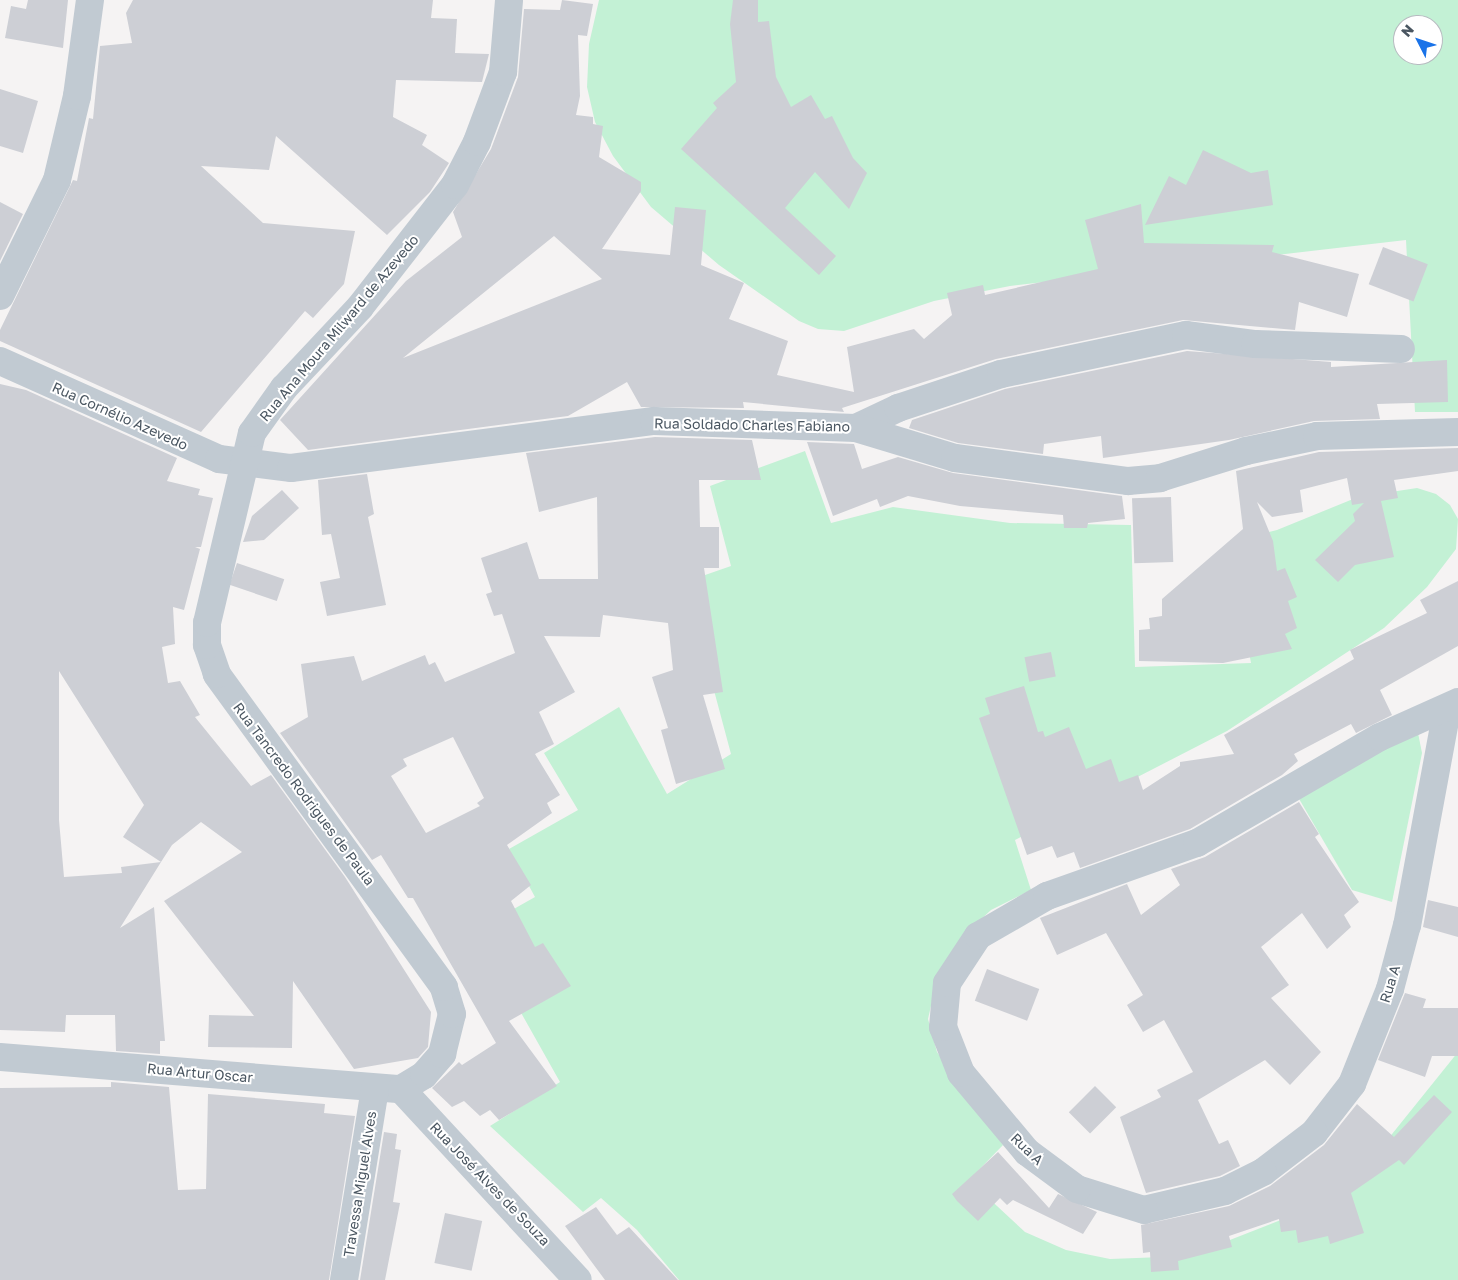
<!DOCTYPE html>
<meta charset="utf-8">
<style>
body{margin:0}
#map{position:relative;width:1458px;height:1280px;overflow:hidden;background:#f5f3f3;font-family:"Golos Text",sans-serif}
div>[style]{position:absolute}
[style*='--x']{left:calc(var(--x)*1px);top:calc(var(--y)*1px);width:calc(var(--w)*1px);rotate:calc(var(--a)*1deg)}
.green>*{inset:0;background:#c3f1d5}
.building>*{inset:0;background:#cdcfd5;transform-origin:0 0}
.minor>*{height:28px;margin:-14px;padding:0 14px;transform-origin:14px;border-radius:14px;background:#c1cad2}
span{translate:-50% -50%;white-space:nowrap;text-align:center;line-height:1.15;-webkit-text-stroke:4px #fff;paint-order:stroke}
.street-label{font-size:14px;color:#4a5661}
.north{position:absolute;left:1393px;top:15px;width:50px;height:50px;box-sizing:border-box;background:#fff;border:1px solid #b7bbc0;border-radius:50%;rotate:311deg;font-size:14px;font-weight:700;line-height:20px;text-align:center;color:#4a5661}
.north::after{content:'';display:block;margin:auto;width:18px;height:22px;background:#1a73e8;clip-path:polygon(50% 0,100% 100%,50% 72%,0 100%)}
</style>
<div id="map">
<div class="green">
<i style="clip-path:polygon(evenodd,599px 0,1458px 0,1458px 412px,1415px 412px,1406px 240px,1010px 286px,934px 301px,844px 331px,818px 329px,799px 321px,719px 265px,651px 207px,613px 156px,595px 122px,587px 87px,589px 44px,599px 0,1403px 25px,1433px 25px,1433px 55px,1403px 55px,1403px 25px)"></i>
<i style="clip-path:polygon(805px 451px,831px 523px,893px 507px,1010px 523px,1131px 525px,1135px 667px,1251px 663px,1229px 542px,1277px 530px,1358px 497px,1417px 488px,1436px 494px,1450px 505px,1458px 519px,1456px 549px,1427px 587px,1384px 628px,1227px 731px,1015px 840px,1031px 890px,991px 910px,963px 936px,938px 975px,928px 1019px,937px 1052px,1003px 1145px,969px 1180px,1025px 1232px,1066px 1250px,1110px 1259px,1189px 1256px,1296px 1214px,1384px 1144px,1458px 1052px,1458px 1280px,679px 1280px,637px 1230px,601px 1198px,583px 1212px,490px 1126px,560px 1082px,475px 931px,535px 897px,509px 849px,578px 810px,544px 753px,619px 707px,667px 794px,731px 754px,685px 582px,731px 566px,710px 486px)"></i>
<i style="clip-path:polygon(1403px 730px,1418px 733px,1422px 753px,1392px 902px,1352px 890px,1298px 797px)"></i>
</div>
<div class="building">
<i style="clip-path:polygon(28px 0,68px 0,63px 48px,5px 38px,11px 6px,26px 9px)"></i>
<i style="clip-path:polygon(133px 0,433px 0,431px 18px,457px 19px,455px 53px,489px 54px,482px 82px,396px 80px,393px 117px,427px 135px,422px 145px,449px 163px,430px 192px,387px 235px,276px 136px,269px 170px,201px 166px,263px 223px,355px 231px,344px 284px,313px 318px,305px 311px,201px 432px,0 341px,0 330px,73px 180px,77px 181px,89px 118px,93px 119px,100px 46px,132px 43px,126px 13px)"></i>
<i style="clip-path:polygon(evenodd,562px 0,593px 4px,587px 36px,578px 35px,580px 96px,576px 115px,593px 117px,593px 124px,603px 126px,599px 157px,641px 182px,641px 191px,602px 249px,670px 255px,675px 207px,706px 210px,701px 265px,744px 283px,729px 319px,788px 341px,777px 375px,854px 392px,847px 347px,914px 329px,924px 339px,952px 315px,947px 293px,983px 285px,985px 295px,1098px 269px,1085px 220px,1141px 204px,1144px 243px,1274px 245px,1272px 252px,1359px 274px,1347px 317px,1299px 302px,1295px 330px,1183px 320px,996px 359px,842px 408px,844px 412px,743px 402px,744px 408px,641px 407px,627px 382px,568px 416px,308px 450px,280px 420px,406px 281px,462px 237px,453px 212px,491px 149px,518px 77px,524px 9px,560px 10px,562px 0,554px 236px,602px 279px,403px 358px,554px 236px)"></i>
<i style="clip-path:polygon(733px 0,758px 0,758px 22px,769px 21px,776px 77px,791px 107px,811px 95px,825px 119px,832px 116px,853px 158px,867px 173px,849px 209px,815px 172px,785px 208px,836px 256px,819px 275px,681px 149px,717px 108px,713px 103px,736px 82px,730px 24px)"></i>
<i style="clip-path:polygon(0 89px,38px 101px,23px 153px,0 146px)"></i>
<i style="clip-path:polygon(1203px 150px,1251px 173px,1268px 170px,1273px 205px,1145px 225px,1169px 176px,1186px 185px)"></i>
<i style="clip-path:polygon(0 202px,23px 214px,0 261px)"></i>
<i style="left:1383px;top:247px;width:48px;height:40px;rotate:21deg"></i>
<i style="clip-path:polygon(1187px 351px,1331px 362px,1331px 367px,1447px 360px,1448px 402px,1377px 404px,1380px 419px,1314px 421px,1229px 440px,1103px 458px,1101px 436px,1044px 444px,1043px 454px,958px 443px,909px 428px,912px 420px,1005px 389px)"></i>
<i style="clip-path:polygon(0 384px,26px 390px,177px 458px,167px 481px,200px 489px,198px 495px,213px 498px,201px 547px,195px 547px,200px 549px,184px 610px,173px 607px,175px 644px,162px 647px,168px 683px,180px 681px,200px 715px,195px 717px,251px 786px,271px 775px,345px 877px,431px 1012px,428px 1047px,418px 1058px,354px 1069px,293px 981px,292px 1048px,208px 1047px,209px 1015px,254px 1016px,164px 901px,242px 852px,201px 822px,172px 845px,161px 862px,123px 837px,144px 805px,59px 671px,59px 820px,64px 877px,122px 873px,121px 867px,161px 862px,120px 928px,154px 907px,165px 1041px,160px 1041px,160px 1054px,116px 1051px,115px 1015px,66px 1015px,65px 1032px,0 1030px)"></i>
<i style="clip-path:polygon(evenodd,655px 437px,752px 440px,761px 480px,699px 480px,700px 527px,719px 527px,719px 568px,704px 568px,723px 692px,703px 695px,725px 769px,676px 784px,661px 730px,668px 728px,652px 677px,673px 670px,668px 623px,603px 615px,600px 637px,544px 636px,575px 692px,539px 712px,554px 744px,535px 754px,560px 795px,547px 803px,552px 813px,507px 845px,531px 885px,511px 901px,535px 947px,543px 943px,571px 986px,509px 1021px,557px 1086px,499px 1120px,490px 1110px,480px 1116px,464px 1101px,452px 1107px,432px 1088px,459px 1062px,462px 1065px,496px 1043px,413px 898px,408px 898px,381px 855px,372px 860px,280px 733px,308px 717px,301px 664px,354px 656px,362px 681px,425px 655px,429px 665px,435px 662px,445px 682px,515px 653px,502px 614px,494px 616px,486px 594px,492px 592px,481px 558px,527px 542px,539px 579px,598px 579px,597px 497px,539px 512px,526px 453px,655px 437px,453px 737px,484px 798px,477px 803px,480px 806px,426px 833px,391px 776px,407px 766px,403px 759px,453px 737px)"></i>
<i style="clip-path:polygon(807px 442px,854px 444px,862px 469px,898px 457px,953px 473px,1122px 496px,1125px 519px,1088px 523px,1087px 528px,1064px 528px,1063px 515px,960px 506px,908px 496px,880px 507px,877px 499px,833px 516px)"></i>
<i style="clip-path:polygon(1458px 448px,1458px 471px,1394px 480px,1398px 498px,1381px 501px,1394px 557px,1355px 565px,1338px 582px,1315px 560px,1355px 521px,1353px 514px,1364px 503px,1352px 505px,1347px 478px,1300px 490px,1303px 512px,1272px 517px,1257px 502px,1273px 541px,1277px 571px,1285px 568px,1297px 597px,1288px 601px,1297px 628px,1285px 634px,1292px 649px,1223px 663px,1139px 661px,1139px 630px,1150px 629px,1149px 618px,1162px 616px,1162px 599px,1243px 529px,1236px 471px,1319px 452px)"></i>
<i style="clip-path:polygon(367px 474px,374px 514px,368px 517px,386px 605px,327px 616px,320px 582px,340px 578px,331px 534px,322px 535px,318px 480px)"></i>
<i style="clip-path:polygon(282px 490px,299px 508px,264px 540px,243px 542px,252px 516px)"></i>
<i style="left:1171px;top:497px;width:65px;height:39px;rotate:88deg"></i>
<i style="left:237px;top:563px;width:50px;height:23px;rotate:19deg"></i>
<i style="clip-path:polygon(1458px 581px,1458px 646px,1380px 690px,1392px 715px,1356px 733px,1351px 724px,1294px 754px,1298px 761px,1282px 775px,1190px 829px,1080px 868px,1074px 852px,1057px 858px,1052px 846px,1027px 855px,979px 718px,990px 714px,985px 698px,1024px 686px,1038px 732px,1043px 731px,1045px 737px,1069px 727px,1086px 769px,1111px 759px,1119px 782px,1138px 775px,1143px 790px,1180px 766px,1180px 762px,1234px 754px,1224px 735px,1354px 659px,1350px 650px,1427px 613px,1420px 600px)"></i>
<i style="left:1051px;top:652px;width:25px;height:27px;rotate:79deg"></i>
<i style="clip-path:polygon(1299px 802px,1319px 834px,1315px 837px,1359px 902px,1344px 915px,1351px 927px,1327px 949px,1302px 913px,1261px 947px,1289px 985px,1271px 998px,1321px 1052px,1290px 1085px,1265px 1060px,1198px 1100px,1219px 1144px,1228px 1140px,1240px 1166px,1220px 1176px,1146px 1193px,1120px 1117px,1161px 1097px,1157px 1090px,1193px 1072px,1164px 1020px,1143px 1032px,1127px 1005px,1143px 995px,1106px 933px,1057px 955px,1040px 918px,1127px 884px,1141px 915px,1180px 885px,1171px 869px,1205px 857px)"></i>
<i style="clip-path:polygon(1428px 900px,1458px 907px,1458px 937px,1423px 927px)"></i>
<i style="left:987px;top:969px;width:56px;height:34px;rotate:21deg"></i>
<i style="clip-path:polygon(1405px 993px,1426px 999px,1423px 1008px,1458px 1008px,1458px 1056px,1432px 1056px,1425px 1077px,1378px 1060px)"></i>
<i style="clip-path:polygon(111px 1082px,169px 1087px,178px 1190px,206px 1189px,208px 1094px,325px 1104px,324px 1113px,355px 1116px,329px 1280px,0 1280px,0 1088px,111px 1087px)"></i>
<i style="left:1095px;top:1086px;width:30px;height:37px;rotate:45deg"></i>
<i style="clip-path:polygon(1434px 1095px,1452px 1112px,1404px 1165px,1399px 1160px,1351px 1193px,1364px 1233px,1330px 1244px,1328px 1236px,1298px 1243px,1296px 1230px,1281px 1232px,1279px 1219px,1229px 1236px,1232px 1247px,1178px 1261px,1179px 1270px,1151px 1272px,1150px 1252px,1143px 1253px,1141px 1225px,1229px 1206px,1270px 1186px,1324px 1145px,1357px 1104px,1394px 1137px)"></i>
<i style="clip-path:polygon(384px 1132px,397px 1134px,395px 1149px,401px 1150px,393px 1202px,400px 1203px,385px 1280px,360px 1280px)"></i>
<i style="clip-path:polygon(998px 1152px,1049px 1208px,1058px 1194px,1097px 1212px,1083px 1234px,1013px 1200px,1007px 1205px,1000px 1198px,978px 1221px,957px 1201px,952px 1194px)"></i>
<i style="clip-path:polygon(596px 1207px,617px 1235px,629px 1227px,678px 1280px,605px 1280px,565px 1226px)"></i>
<i style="left:445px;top:1213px;width:38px;height:51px;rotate:12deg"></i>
</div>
<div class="minor">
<i style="--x:0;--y:296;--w:129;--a:-63.8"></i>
<i style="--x:57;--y:180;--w:86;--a:-76.6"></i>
<i style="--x:77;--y:96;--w:97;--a:-82.3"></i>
<i style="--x:0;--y:361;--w:240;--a:24.1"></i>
<i style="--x:219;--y:459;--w:73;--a:7.1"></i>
<i style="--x:291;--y:468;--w:366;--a:-7.4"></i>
<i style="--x:654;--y:421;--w:202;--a:2"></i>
<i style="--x:856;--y:428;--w:47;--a:-25.5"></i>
<i style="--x:898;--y:408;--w:108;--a:-18.3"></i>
<i style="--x:1001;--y:374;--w:189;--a:-11.9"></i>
<i style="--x:1186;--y:335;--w:70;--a:7.4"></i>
<i style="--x:1255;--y:344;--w:146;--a:2"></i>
<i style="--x:856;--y:428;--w:103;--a:16.9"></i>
<i style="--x:955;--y:458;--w:175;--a:7.6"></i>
<i style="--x:1128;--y:481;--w:32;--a:-5"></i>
<i style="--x:1160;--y:478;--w:90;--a:-17.4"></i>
<i style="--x:1246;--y:451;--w:73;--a:-11.9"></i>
<i style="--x:1317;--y:436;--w:141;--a:-1.6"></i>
<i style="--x:1447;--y:710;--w:219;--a:100.5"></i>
<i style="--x:1407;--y:925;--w:66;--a:104.9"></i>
<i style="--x:1390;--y:989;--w:102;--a:111.8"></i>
<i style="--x:1352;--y:1084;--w:62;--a:127.8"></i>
<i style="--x:1314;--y:1133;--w:64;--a:142.6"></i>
<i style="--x:1263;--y:1172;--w:42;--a:153.4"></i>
<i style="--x:1225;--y:1191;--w:83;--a:166.8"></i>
<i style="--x:1144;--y:1210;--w:70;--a:-162.6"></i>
<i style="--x:1077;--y:1189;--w:62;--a:-143.5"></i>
<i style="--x:1027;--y:1152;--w:103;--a:-129.9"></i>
<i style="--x:961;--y:1073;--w:49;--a:-111.4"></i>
<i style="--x:943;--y:1027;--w:44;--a:-84.8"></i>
<i style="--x:947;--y:983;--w:56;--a:-56.6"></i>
<i style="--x:978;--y:936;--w:80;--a:-30.1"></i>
<i style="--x:1047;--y:896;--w:159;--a:-19.5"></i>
<i style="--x:1197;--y:843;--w:211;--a:-30.1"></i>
<i style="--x:1380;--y:737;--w:85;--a:-24.2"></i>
<i style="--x:0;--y:1057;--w:402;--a:4.6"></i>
<i style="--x:401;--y:1089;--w:27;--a:-31"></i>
<i style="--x:424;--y:1075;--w:28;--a:-49"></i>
<i style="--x:442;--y:1054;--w:41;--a:-76"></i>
<i style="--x:452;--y:1014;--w:28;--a:-107"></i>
<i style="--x:444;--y:987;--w:387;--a:-126"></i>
<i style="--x:217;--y:674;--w:31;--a:-109"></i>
<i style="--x:207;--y:645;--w:22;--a:-90"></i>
<i style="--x:207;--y:623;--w:195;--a:-76.7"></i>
<i style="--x:252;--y:433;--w:55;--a:-54.6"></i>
<i style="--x:284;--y:388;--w:111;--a:-46.8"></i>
<i style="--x:360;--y:307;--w:155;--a:-52.1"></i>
<i style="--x:455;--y:185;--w:48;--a:-62.9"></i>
<i style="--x:477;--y:142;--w:75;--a:-69.6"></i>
<i style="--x:503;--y:72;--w:72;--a:-85.2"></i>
<i style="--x:401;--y:1089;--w:260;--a:47.2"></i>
<i style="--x:344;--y:1280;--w:194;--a:-80.8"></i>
</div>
<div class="street-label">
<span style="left:339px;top:328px;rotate:-50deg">Rua Ana Moura Milward de Azevedo</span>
<span style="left:120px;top:416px;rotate:24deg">Rua Cornélio Azevedo</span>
<span style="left:752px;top:425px;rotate:1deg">Rua Soldado Charles Fabiano</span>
<span style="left:304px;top:794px;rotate:53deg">Rua Tancredo Rodrigues de Paula</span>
<span style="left:1390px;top:984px;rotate:-73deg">Rua A</span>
<span style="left:200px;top:1073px;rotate:5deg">Rua Artur Oscar</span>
<span style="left:1027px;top:1149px;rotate:44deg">Rua A</span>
<span style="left:360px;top:1184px;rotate:-81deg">Travessa Miguel Alves</span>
<span style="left:490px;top:1184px;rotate:46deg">Rua José Alves de Souza</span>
</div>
<div class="north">N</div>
</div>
